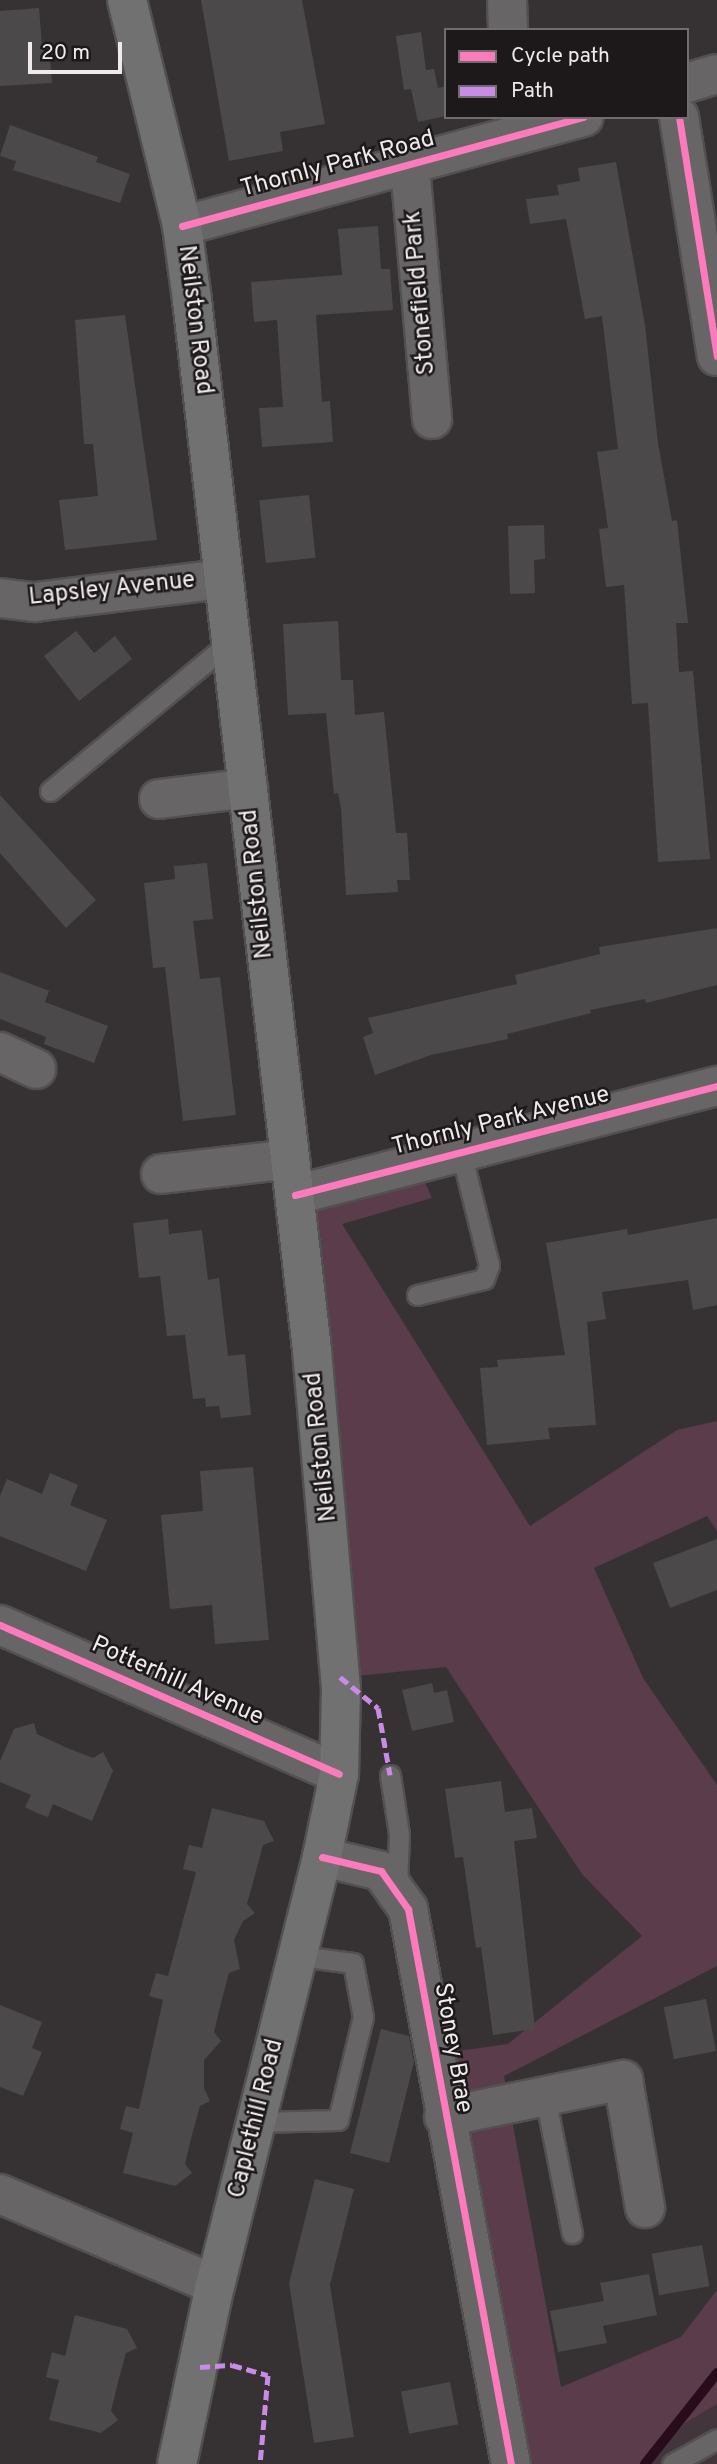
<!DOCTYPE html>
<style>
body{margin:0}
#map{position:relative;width:717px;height:2464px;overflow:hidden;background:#363234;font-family:Overpass,sans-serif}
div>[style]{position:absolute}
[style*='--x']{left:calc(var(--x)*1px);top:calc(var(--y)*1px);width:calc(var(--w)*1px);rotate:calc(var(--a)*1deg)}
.built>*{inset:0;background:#42353b}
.green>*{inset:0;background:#5a3c4a}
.stream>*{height:10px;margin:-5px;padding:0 5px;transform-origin:5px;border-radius:5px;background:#290c1c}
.building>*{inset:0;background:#4b494a;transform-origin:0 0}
.roads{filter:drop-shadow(2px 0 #535052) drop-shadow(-2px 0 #535052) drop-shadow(0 2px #535052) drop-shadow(0 -2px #535052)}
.service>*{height:19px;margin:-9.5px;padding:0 9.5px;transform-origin:9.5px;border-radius:9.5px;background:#676566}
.minor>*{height:38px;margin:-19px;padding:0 19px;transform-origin:19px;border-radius:19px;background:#676566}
.secondary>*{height:38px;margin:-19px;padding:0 19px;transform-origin:19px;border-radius:19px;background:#727172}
.quiet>*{height:5px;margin-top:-2.5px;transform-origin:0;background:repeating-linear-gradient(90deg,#ca8be6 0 10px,transparent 0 15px)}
.cycleway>*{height:7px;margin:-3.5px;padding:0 3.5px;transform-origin:3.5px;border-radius:3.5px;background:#fd7abc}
span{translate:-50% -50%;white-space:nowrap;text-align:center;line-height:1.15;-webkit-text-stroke:5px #1d191b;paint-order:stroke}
.street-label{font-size:24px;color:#f0eaed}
.legend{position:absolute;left:444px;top:28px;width:245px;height:91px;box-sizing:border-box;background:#1d191b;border:2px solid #716d6f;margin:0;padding:9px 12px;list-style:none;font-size:21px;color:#f0eaed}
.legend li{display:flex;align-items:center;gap:14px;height:35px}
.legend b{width:35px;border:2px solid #716d6f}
.scale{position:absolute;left:28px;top:42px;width:94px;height:32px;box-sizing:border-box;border:4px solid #f0eaed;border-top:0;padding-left:9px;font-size:21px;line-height:24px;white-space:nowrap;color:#f0eaed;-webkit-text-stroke:5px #1d191b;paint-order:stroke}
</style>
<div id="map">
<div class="built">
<i style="clip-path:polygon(717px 2404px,717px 2464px,642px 2464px,687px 2422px)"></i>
</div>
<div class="green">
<i style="clip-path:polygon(424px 1180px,432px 1198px,342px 1224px,530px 1526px,677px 1430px,717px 1421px,717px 1531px,707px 1516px,594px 1568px,643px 1678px,717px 1785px,717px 1966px,504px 2076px,561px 2387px,681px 2337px,717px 2290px,717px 2404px,687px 2422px,642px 2464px,519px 2464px,445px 2053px,508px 2044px,642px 1936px,582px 1874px,446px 1667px,356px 1676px,314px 1203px)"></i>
</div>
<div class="stream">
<i style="--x:645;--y:2464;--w:116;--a:-51.6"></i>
</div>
<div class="building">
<i style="clip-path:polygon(201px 0,302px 0,325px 124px,280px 132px,283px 151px,229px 161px)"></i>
<i style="clip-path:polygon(39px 8px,42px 45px,49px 44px,52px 83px,0 86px,0 11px)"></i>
<i style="clip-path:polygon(421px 32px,426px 70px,434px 69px,438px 88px,446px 86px,446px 116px,418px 122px,411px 89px,404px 90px,396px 36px)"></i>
<i style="clip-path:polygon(10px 125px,98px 157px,96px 162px,130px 174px,120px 203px,13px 170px,16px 161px,0 156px)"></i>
<i style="clip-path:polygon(616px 162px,645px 325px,658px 443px,672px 521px,677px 520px,688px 623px,676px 623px,679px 672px,693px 671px,710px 859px,658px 862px,648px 703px,632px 704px,624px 585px,606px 587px,599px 529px,608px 528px,597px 452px,618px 449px,602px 316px,585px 319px,566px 219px,530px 224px,526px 199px,559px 195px,557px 185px,580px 181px,578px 168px)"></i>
<i style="clip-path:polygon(378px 226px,381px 269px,390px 269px,393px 310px,316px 315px,322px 402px,330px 401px,333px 442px,262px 447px,259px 408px,283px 407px,277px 320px,254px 322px,251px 282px,342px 275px,338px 229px)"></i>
<i style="clip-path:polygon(125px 315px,157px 540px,65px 550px,59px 500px,98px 496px,93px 444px,84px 444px,75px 320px)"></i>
<i style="left:309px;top:495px;width:63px;height:50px;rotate:84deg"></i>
<i style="clip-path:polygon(544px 525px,545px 559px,534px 560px,535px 593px,510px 594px,508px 526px)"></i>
<i style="clip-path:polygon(338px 621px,341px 680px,353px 680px,355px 715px,384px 712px,396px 833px,407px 833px,410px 880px,397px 880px,398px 892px,346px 895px,341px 808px,338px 793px,334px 794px,326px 713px,288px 715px,283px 624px)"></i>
<i style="clip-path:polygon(76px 631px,94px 653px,115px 636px,132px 659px,79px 701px,44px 656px)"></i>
<i style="clip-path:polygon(0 795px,96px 900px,66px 928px,0 853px)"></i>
<i style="clip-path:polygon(207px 863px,213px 919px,193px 921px,200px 979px,220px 977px,236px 1115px,183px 1121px,165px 967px,153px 968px,144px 883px,175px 879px,174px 866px)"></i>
<i style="clip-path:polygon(717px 928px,717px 985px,646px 1003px,645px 999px,590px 1010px,591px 1013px,507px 1034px,508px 1039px,431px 1055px,375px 1075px,363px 1037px,373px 1033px,368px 1018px,517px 984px,515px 975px,600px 954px,599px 947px)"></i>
<i style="clip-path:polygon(0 972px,49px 991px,45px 1002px,108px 1026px,94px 1063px,44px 1044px,46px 1037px,0 1019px)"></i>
<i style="clip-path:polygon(717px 1218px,717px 1305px,693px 1310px,688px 1280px,602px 1292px,606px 1319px,587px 1322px,596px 1425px,548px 1428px,550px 1439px,487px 1445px,480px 1368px,498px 1367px,497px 1360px,565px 1355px,546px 1243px,627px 1229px,628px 1235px)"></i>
<i style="clip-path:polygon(168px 1219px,169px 1234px,202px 1230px,208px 1280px,219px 1278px,228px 1356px,245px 1354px,251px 1415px,221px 1418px,219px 1406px,206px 1407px,205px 1398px,193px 1399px,185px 1335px,167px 1336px,160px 1276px,139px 1278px,133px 1223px)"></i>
<i style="clip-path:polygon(253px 1467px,269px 1640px,215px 1644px,212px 1605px,170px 1609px,161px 1515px,203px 1511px,200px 1471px)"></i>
<i style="clip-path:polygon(50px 1473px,78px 1485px,70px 1505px,107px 1520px,86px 1571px,0 1536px,0 1496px,7px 1479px,42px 1494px)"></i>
<i style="clip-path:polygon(717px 1539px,717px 1590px,670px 1608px,653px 1563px)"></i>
<i style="clip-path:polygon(432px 1683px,434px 1693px,447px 1690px,454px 1722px,412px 1731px,402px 1690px)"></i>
<i style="clip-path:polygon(34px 1723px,37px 1734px,65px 1747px,93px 1758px,103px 1752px,113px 1771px,92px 1821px,53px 1804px,48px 1817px,37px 1813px,25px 1807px,31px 1795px,0 1782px,0 1761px,14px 1729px)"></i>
<i style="clip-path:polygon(501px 1781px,505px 1812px,532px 1808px,537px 1838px,514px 1841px,535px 2029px,493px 2035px,481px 1947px,476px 1948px,463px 1857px,455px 1858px,445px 1789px)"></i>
<i style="clip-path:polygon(212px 1808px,264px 1821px,274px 1841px,263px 1845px,255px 1875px,247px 1904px,255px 1913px,243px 1921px,234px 1940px,240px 1969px,229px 1973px,221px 2003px,214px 2032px,221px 2041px,204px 2060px,204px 2088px,210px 2101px,200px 2106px,192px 2135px,185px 2164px,192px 2173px,175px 2186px,123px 2173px,133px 2133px,120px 2129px,126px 2106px,139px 2109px,163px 2000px,149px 1996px,156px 1973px,168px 1976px,196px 1872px,183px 1869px,189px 1845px,202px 1848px)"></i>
<i style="left:706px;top:1999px;width:53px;height:43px;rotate:79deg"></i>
<i style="clip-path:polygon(0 2005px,42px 2022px,32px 2048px,42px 2052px,23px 2096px,0 2087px)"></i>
<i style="clip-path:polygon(381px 2029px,409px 2036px,414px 2062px,389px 2163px,350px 2153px)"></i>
<i style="clip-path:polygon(315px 2179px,354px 2189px,330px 2285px,354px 2437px,314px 2443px,289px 2283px)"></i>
<i style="left:702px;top:2245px;width:42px;height:51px;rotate:80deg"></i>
<i style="clip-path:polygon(649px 2274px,657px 2315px,603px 2326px,607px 2343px,558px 2352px,550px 2311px,604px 2301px,600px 2283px)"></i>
<i style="clip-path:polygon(75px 2315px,127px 2329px,137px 2348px,126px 2353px,118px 2382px,111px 2411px,118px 2420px,101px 2433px,49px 2420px,59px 2380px,46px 2377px,49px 2365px,52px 2352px,65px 2356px)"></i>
<i style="left:450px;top:2382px;width:43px;height:50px;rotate:79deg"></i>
</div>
<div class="roads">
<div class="service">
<i style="--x:50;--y:791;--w:234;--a:-39.6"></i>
<i style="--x:417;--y:1295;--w:69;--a:-13.4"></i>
<i style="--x:484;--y:1279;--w:15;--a:-70"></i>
<i style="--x:489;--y:1265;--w:115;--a:-104"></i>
<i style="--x:390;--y:1775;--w:60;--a:81.3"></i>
<i style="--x:399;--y:1834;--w:51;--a:92.2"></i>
<i style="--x:545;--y:2096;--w:140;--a:78.9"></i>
<i style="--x:256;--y:2122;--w:82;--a:-1.4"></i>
<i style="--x:338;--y:2120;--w:106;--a:-76.4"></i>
<i style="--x:363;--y:2017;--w:55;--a:-100.5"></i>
<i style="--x:353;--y:1963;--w:54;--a:-172.6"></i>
<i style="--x:672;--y:2464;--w:51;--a:-29.1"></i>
</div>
<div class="minor">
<i style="--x:507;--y:0;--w:30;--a:88"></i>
<i style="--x:687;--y:83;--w:31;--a:-17"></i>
<i style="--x:679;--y:117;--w:242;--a:81"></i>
<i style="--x:410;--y:167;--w:253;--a:85"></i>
<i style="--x:182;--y:226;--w:416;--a:-15.2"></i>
<i style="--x:0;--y:598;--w:35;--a:7"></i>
<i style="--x:35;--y:602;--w:189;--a:-7"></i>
<i style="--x:159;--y:799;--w:90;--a:-7"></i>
<i style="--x:0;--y:1052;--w:40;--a:25"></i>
<i style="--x:161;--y:1174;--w:130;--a:-6.6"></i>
<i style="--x:295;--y:1195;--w:436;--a:-14.5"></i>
<i style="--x:0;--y:1625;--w:370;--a:23.7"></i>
<i style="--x:322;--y:1857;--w:61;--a:13.3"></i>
<i style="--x:381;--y:1871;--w:47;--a:54.6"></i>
<i style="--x:408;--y:1909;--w:564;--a:79.49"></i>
<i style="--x:444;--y:2117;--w:183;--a:-11.7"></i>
<i style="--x:623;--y:2080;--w:130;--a:80.2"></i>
<i style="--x:0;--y:2194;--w:233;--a:22.9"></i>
</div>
<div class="secondary">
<i style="--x:127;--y:0;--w:233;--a:76.3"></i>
<i style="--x:182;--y:226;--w:75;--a:82.3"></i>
<i style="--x:192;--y:300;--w:1057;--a:83.48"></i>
<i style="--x:312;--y:1350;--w:339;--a:85.1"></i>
<i style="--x:341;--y:1688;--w:86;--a:91.3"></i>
<i style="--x:339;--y:1774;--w:85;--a:101.6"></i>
<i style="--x:322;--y:1857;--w:441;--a:104"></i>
<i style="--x:215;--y:2285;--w:183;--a:102"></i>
</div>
</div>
<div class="quiet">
<i style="--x:340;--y:1677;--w:49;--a:39.2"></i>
<i style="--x:378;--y:1708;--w:68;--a:79.8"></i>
<i style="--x:200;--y:2367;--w:32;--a:-4"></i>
<i style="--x:232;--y:2365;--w:37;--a:16"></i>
<i style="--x:268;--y:2375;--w:89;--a:95.1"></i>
</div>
<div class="cycleway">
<i style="--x:679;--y:117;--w:242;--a:81"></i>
<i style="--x:182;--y:226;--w:416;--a:-15.2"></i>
<i style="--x:295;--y:1195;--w:436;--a:-14.5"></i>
<i style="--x:0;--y:1625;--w:370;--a:23.7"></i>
<i style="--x:322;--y:1857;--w:61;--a:13.3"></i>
<i style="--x:381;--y:1871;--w:47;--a:54.6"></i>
<i style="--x:408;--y:1909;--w:564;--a:79.49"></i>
</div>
<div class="street-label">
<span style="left:338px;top:165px;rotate:-15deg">Thornly Park Road</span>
<span style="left:421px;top:293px;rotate:-95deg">Stonefield Park</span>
<span style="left:194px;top:320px;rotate:83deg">Neilston Road</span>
<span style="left:112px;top:590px;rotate:-6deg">Lapsley Avenue</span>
<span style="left:258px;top:884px;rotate:-96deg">Neilston Road</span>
<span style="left:501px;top:1122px;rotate:-14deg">Thornly Park Avenue</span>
<span style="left:322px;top:1447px;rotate:-96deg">Neilston Road</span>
<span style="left:177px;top:1682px;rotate:24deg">Potterhill Avenue</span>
<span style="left:452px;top:2048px;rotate:80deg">Stoney Brae</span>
<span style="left:257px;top:2119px;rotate:-76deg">Caplethill Road</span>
</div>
<ul class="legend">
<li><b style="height:9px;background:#fd7abc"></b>Cycle path</li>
<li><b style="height:9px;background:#ca8be6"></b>Path</li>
</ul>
<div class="scale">20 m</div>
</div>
